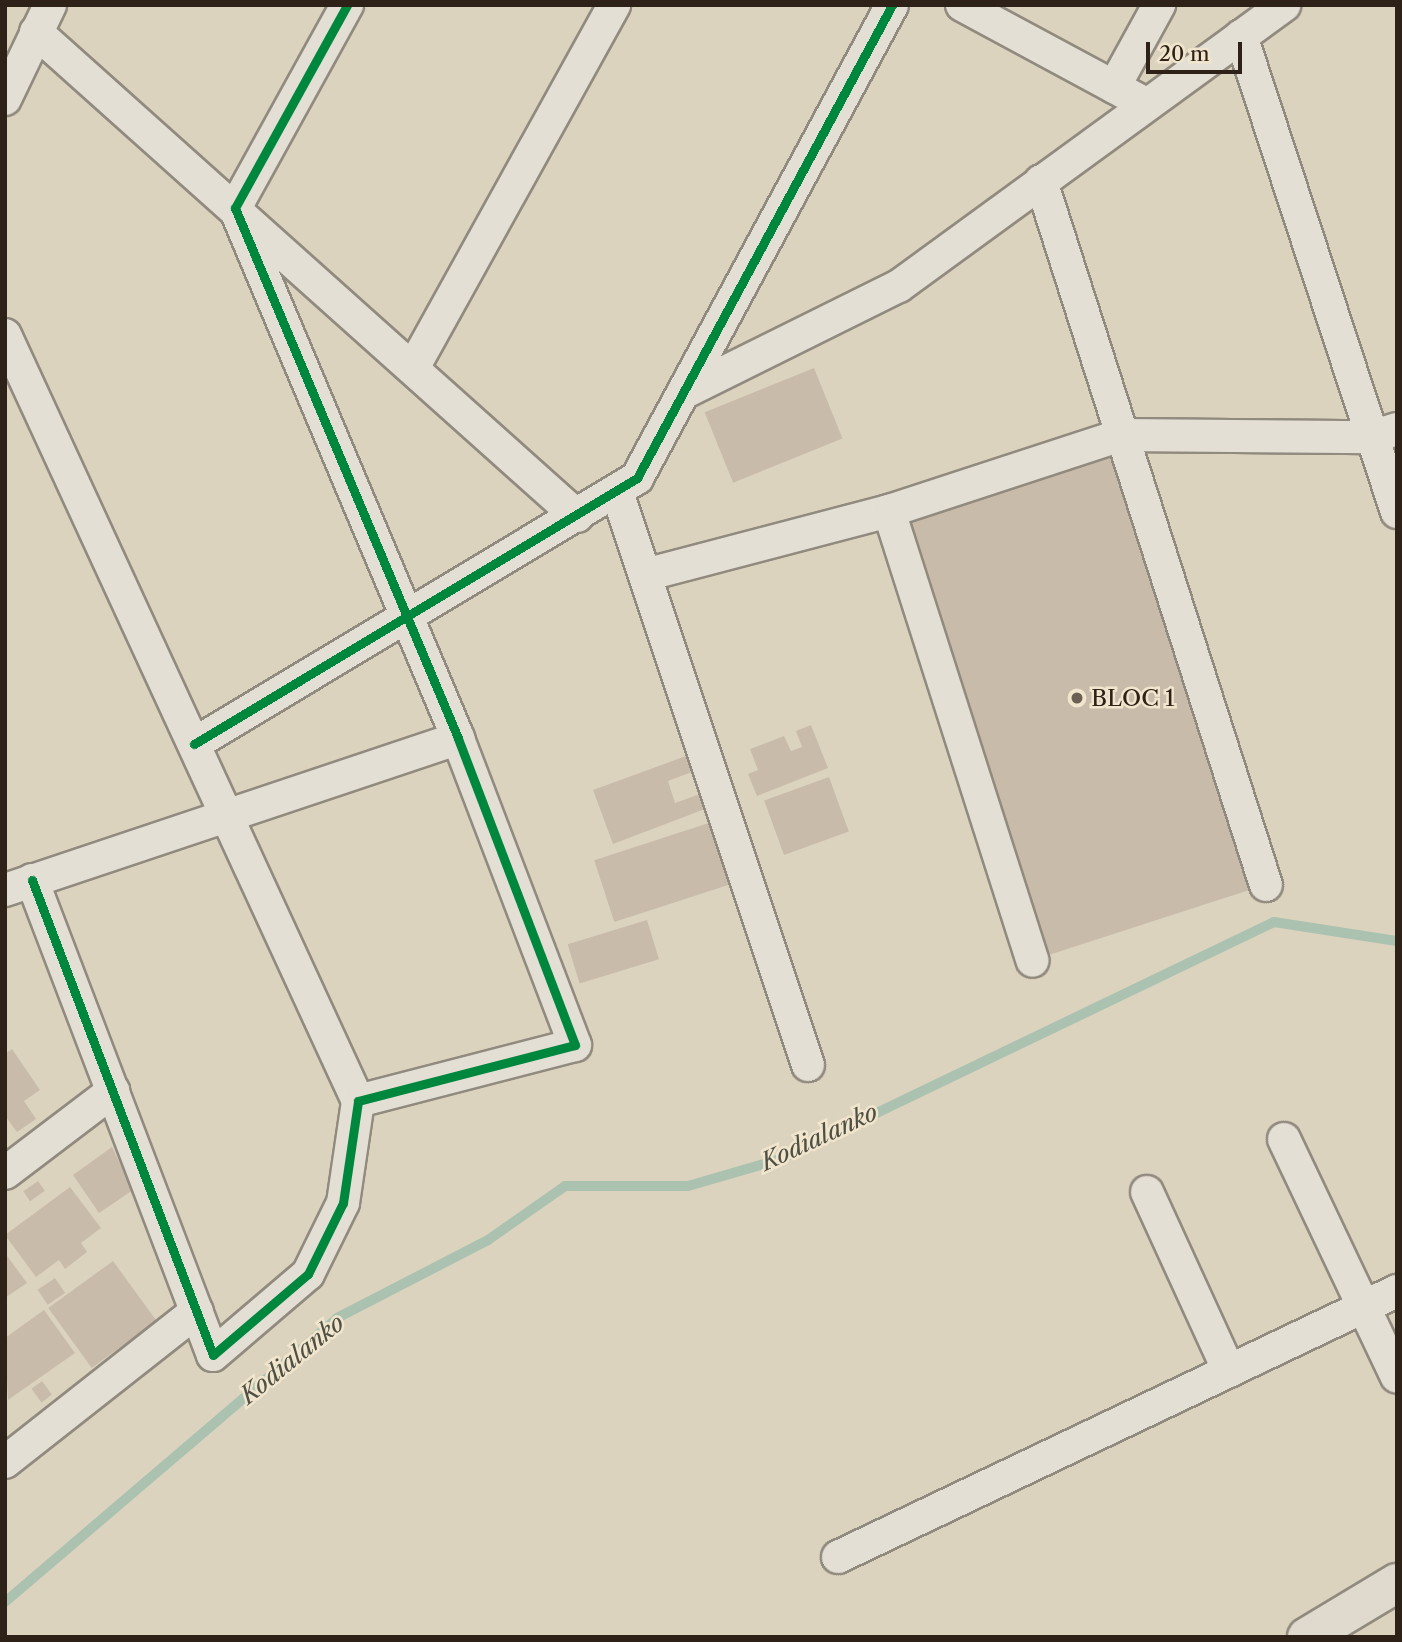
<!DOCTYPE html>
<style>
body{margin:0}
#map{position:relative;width:1402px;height:1642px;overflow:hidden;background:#dcd3bf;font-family:"Libre Caslon Text",serif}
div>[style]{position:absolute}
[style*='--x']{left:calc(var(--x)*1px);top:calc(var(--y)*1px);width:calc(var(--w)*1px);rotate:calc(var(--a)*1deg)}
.stream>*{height:10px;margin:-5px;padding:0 5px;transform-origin:5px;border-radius:5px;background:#acc2b0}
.building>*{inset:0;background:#c9bbaa;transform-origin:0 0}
.roads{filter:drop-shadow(2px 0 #918a7e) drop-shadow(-2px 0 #918a7e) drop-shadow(0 2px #918a7e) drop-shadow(0 -2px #918a7e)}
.street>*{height:32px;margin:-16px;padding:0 16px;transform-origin:16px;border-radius:16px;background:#e4dfd5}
.primary>*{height:38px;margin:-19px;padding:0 19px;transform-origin:19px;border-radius:19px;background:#dfdacd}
.cycleway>*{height:9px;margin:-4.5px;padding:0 4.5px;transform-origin:4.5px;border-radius:4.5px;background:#00873e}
.dots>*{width:19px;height:19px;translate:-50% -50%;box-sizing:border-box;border:4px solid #f1e6cd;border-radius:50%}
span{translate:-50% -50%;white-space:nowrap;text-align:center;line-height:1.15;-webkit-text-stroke:5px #f1e6cd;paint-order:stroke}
.poi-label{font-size:23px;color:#2e2218}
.left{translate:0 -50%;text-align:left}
.water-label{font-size:24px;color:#4e5044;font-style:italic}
.frame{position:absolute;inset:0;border:7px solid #2e2218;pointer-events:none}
.scale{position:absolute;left:1146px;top:42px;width:96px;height:32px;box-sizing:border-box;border:4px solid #2e2218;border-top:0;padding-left:9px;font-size:21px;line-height:24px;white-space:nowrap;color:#2e2218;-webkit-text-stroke:5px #f1e6cd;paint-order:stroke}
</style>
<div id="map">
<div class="stream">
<i style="--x:5;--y:1602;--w:437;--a:-40.5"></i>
<i style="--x:337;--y:1318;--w:170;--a:-27.3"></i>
<i style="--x:488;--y:1240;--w:94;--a:-35"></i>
<i style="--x:565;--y:1186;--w:123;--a:0"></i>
<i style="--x:688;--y:1186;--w:97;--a:-16.2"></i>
<i style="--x:781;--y:1159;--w:547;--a:-25.68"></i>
<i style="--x:1274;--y:922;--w:124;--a:8.8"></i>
</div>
<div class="building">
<i style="left:814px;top:368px;width:76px;height:118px;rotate:68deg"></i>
<i style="left:1122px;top:435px;width:472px;height:245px;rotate:72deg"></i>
<i style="clip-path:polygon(811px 725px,828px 768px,757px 796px,748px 774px,758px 770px,750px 749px,784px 736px,791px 751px,802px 747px,796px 731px)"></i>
<i style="clip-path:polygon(686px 756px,692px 772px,668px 781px,675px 803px,700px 794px,705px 809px,613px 844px,593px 790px)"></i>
<i style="left:829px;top:777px;width:58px;height:69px;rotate:70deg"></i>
<i style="left:715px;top:821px;width:65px;height:127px;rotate:72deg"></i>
<i style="left:647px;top:920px;width:41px;height:83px;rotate:73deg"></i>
<i style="clip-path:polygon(12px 1049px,40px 1090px,24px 1101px,36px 1119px,17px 1132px,5px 1116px,5px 1054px)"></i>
<i style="clip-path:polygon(112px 1147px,133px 1190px,99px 1213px,73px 1175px)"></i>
<i style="left:38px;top:1181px;width:12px;height:18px;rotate:55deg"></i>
<i style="clip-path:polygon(70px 1187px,101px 1228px,81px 1243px,87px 1252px,65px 1269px,59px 1260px,36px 1277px,5px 1235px)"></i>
<i style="clip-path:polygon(5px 1253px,27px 1283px,5px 1298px)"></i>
<i style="left:113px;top:1261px;width:74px;height:80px;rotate:54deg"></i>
<i style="left:55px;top:1278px;width:18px;height:21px;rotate:56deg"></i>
<i style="clip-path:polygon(44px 1310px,75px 1353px,8px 1400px,5px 1338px)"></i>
<i style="left:42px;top:1381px;width:17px;height:13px;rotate:54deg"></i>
</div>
<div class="roads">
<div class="street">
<i style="--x:962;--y:5;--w:209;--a:28.3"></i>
<i style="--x:36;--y:32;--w:726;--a:41.82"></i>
<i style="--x:1241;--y:36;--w:501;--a:71.85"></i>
<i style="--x:1114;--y:87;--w:94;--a:-61.2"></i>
<i style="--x:5;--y:99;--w:104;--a:-64.4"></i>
<i style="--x:1041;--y:181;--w:739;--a:72.28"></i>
<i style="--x:5;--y:335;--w:843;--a:65.26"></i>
<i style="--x:413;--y:368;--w:415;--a:-61"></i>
<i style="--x:683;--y:393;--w:241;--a:-26.4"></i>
<i style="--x:899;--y:286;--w:477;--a:-36.1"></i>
<i style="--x:617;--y:492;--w:604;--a:71.57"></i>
<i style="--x:889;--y:511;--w:472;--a:72.3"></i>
<i style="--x:645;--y:575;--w:252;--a:-14.7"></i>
<i style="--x:889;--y:511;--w:245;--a:-18.1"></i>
<i style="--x:1122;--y:435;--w:250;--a:0.5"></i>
<i style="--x:1372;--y:437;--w:26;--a:-18"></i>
<i style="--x:194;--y:744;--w:517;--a:-30.98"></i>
<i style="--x:637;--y:478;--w:537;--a:-61.67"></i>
<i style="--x:32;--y:880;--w:508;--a:69.14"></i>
<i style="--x:213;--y:1355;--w:125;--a:-40.5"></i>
<i style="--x:308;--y:1274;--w:79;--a:-63.8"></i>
<i style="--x:343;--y:1203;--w:103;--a:-81.6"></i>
<i style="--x:358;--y:1101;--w:224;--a:-14.5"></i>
<i style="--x:575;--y:1045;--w:329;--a:-110.9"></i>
<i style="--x:458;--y:738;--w:575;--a:-112.82"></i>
<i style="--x:235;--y:208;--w:232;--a:-61.1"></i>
<i style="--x:5;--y:890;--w:478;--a:-18.5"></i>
<i style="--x:1284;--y:1139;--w:263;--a:64.6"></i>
<i style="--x:5;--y:1173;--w:136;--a:-37.2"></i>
<i style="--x:1147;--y:1192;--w:197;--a:65.4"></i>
<i style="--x:5;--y:1462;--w:244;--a:-38.2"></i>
<i style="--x:838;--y:1557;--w:619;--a:-25.45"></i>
</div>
<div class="primary">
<i style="--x:1307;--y:1637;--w:105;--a:-31"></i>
</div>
</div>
<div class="cycleway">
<i style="--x:194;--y:744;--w:517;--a:-30.98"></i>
<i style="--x:637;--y:478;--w:537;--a:-61.67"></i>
<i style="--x:32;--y:880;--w:508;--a:69.14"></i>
<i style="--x:213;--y:1355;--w:125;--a:-40.5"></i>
<i style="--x:308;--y:1274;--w:79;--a:-63.8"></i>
<i style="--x:343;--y:1203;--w:103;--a:-81.6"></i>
<i style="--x:358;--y:1101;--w:224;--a:-14.5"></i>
<i style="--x:575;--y:1045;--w:329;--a:-110.9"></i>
<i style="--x:458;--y:738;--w:575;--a:-112.82"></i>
<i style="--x:235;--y:208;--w:232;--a:-61.1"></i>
</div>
<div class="dots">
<i style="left:1077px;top:698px;background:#6b6052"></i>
</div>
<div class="poi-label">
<span class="left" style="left:1091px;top:698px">BLOC 1</span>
</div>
<div class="water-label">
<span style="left:819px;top:1137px;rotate:-25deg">Kodialanko</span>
<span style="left:292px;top:1359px;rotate:-39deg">Kodialanko</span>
</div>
<div class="frame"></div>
<div class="scale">20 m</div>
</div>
